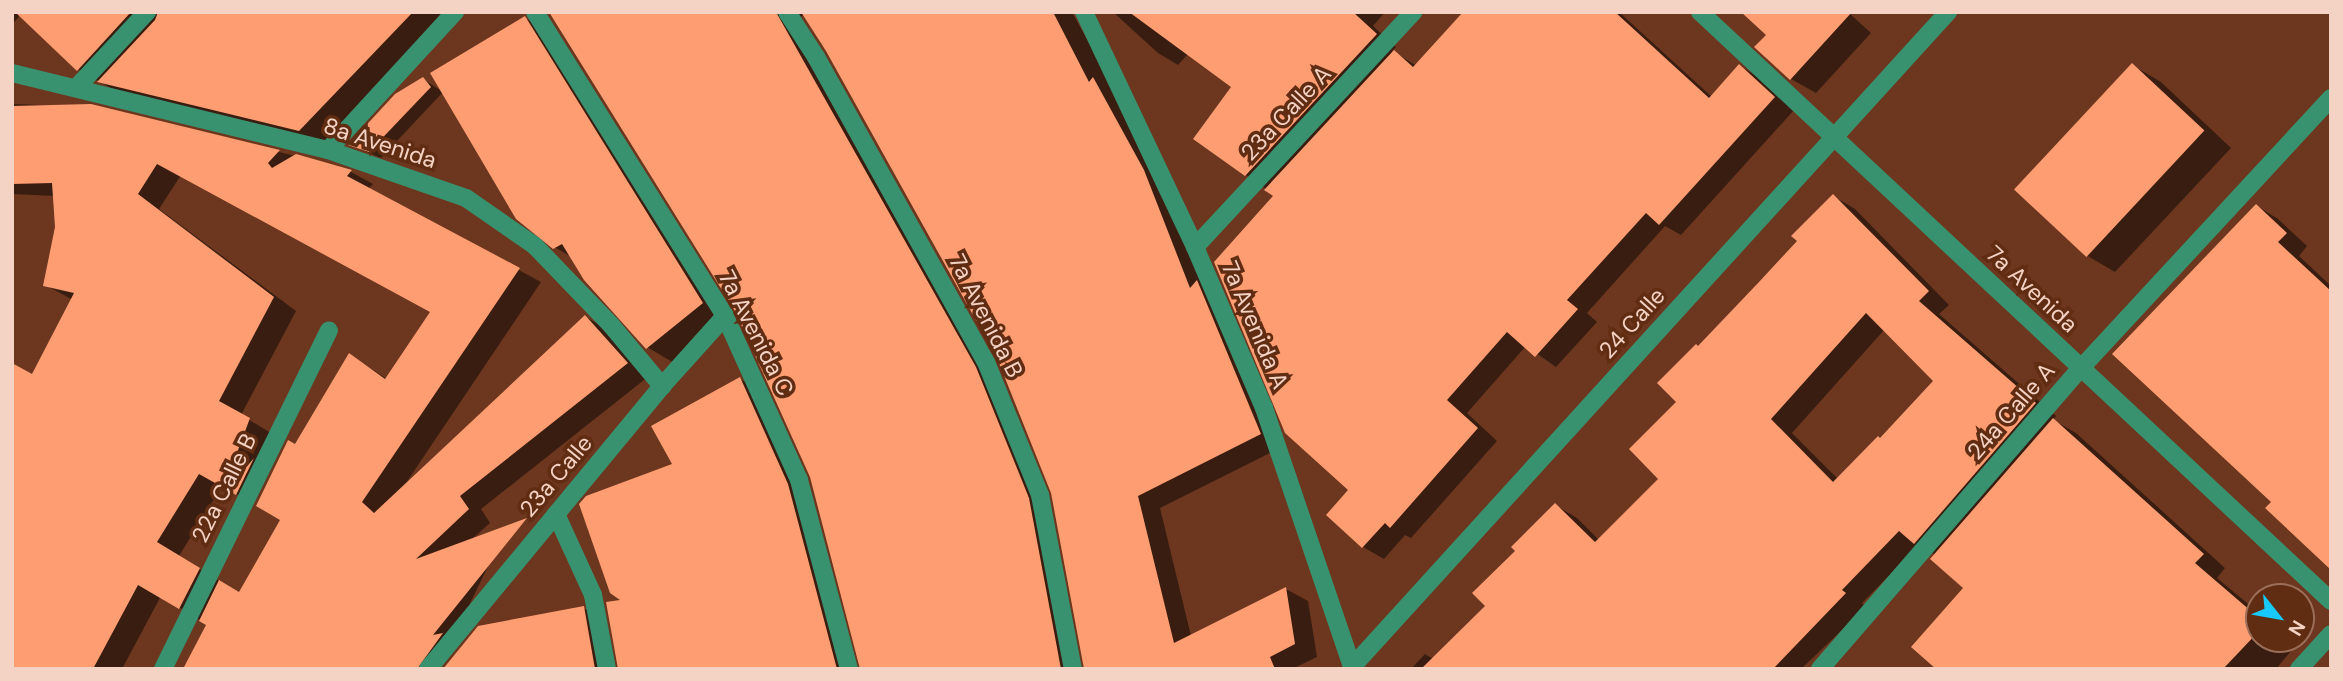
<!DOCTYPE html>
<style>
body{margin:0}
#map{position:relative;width:2343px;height:681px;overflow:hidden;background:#6c371e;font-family:"DM Sans",sans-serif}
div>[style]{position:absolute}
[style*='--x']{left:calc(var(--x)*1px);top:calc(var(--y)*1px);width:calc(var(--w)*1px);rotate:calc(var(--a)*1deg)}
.shadow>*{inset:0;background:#0007}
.building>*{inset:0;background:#ff9d72;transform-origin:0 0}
.minor>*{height:18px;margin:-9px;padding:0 9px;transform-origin:9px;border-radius:9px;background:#39926f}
span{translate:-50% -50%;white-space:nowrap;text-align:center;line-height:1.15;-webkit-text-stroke:7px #602c12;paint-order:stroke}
.street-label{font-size:23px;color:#f4d2c4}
.frame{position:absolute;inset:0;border:14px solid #f4d2c4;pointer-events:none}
.north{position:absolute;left:2245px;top:583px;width:70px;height:70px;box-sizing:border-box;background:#602c12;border:2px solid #9b6e59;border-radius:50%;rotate:121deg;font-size:19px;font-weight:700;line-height:28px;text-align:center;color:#f4d2c4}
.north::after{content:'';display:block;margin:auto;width:24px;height:32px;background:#18cafb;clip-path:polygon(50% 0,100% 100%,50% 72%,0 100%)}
</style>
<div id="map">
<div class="shadow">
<i style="clip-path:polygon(12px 12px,452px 12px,331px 145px,121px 94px,78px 69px,20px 15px,12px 25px)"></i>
<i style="clip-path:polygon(550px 12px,1072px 12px,1166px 184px,1282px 447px,1160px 508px,1191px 636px,1286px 589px,1308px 601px,1317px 657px,1292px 669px,1085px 669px,1053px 492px,998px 357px,827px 50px,804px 14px,798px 20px,998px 381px,1051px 512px,1080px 669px,861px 669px,812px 476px,737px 310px)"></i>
<i style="clip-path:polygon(1113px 12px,1385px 12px,1373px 26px,1396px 47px,1392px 51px,1417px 66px,1465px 12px,1619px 12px,1712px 97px,1740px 66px,1760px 78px,1794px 110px,1681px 235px,1665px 226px,1587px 313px,1597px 322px,1556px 367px,1526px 346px,1467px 413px,1497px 441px,1411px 538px,1405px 535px,1384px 559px,1363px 547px,1328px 515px,1350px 490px,1276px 196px,1246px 175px,1233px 87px,1188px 54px,1178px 65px,1158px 53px)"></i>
<i style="clip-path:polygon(1848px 12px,1871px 33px,1816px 93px,1791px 79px,1757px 47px,1768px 35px)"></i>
<i style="clip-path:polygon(525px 18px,552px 34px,729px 319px,674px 363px,647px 347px,572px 257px,554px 247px,443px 92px,381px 158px,351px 145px,423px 79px,443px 92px)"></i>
<i style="clip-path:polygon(2132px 65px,2161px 82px,2231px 148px,2115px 272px,2086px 255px)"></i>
<i style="clip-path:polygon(evenodd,12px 104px,95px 107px,324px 163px,351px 172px,373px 184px,368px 189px,541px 282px,406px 483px,586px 317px,608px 330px,649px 376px,481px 509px,490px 523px,472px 539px,495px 552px,438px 669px,419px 662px,208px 625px,161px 596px,122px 669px,12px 669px,33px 376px,73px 300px,45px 285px,57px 227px,55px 196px,12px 194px,12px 104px,181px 175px,432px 312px,387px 379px,350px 355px,295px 446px,282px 519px,240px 594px,179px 556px,222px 486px,247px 500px,271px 433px,241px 415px,296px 311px,159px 209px,181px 175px)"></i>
<i style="clip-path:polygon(evenodd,1833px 196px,1855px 209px,1949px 305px,1939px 314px,2056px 416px,2053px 420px,2076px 433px,2225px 568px,2217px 578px,2259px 613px,2259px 639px,2289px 639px,2296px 645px,2276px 669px,1936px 669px,1966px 588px,1936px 555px,1919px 545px,1862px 603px,1866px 607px,1801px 669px,1411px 669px,1425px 654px,1433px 659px,1487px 606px,1517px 551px,1555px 505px,1577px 518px,1599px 540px,1661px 479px,1679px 402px,1699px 348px,1799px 241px,1833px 196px,1885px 329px,1935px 381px,1881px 440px,1838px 479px,1792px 433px,1885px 329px)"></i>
<i style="clip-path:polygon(2257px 206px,2278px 219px,2307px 246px,2299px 256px,2331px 286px,2331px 565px,2273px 502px)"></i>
<i style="clip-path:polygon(740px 379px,762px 392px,855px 669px,474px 669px,583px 608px,605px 621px,615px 668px,618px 667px,625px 601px,674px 465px)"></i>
</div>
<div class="building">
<i style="clip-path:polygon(15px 12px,131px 12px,77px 71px)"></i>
<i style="clip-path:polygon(158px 12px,413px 12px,299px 131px,97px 82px,155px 20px)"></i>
<i style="clip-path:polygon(549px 12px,776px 12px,976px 367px,1029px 498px,1061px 669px,860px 669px,810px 477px,735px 311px)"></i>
<i style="clip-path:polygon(801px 12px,1053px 12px,1089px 82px,1093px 77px,1144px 170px,1190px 288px,1197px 280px,1261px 434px,1138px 496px,1174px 643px,1286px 587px,1295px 644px,1270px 657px,1275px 669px,1084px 669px,1051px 493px,997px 358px,826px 51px)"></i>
<i style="clip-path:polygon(1129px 12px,1353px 12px,1377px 34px,1245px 176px,1193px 139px,1231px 87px)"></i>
<i style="clip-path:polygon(1463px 12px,1615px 12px,1709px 98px,1739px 64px,1775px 97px,1659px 225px,1646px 213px,1567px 300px,1578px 309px,1535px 357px,1507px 332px,1447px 400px,1478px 428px,1390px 528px,1385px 523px,1362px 548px,1326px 515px,1348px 490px,1285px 433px,1214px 262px,1273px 196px,1264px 190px,1394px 50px,1413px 67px)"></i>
<i style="clip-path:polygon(1741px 12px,1852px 12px,1790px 80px,1754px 47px,1766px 35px)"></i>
<i style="clip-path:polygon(525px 16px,703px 303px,646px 349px,584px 280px,562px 244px,553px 249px,516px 219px,430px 73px)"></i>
<i style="left:2132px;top:63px;width:99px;height:173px;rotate:43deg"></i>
<i style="clip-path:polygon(423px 77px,431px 87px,369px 152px,348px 145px,395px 94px)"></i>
<i style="clip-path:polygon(91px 104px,280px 150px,268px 163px,272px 168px,296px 154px,352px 170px,347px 176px,520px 268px,362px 502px,374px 513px,585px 315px,628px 363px,460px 496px,469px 509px,416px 559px,527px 518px,433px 635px,443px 633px,417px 669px,183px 669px,206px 625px,199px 621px,219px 580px,239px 592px,280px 520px,256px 506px,288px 440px,295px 444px,349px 353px,385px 379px,430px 312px,157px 164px,138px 194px,274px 297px,219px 401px,250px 418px,224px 488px,199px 474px,157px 542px,200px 568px,179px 609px,138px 585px,93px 669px,12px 669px,12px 363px,32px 374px,74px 293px,43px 286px,55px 227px,52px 183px,12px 184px,12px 106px)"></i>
<i style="clip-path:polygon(evenodd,1833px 194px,1929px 291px,1919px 301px,2036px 403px,1914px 544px,1899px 531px,1842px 590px,1846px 593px,1773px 669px,1421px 669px,1485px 606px,1472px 593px,1515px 551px,1511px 547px,1555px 503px,1595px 542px,1658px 479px,1629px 449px,1676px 402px,1657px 383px,1696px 344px,1698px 346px,1759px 282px,1797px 241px,1791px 236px,1833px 194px,1866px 313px,1933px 381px,1880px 438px,1878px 436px,1833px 482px,1771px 419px,1866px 313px)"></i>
<i style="clip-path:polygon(2256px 204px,2287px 233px,2278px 242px,2331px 291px,2331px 570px,2265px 508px,2271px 502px,2112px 354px)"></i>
<i style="clip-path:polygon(740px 377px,788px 484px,837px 669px,618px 669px,606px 602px,620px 600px,610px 593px,579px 504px,586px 496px,672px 464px,651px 426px)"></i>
<i style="clip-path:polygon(2053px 418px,2204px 554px,2195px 563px,2259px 618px,2259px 631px,2223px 669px,1936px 669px,1911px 647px,1963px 588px,1930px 559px)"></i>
<i style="clip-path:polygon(254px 458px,236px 495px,227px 490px)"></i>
<i style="clip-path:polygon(584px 606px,595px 669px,443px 669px,478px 626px)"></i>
</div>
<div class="minor">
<i style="--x:535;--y:12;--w:358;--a:58"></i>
<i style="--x:725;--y:316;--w:180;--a:65.7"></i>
<i style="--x:799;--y:480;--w:196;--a:75.2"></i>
<i style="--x:787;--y:12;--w:54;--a:57.2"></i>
<i style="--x:816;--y:57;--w:349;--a:60.9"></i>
<i style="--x:986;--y:362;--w:144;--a:67.9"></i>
<i style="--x:1040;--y:495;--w:177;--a:79.3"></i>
<i style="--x:1084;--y:12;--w:260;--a:64.7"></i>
<i style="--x:1195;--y:247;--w:175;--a:66.8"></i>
<i style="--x:1264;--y:408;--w:276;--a:71.2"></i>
<i style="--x:1700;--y:12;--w:863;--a:43.03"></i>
<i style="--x:12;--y:73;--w:325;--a:13.7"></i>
<i style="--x:328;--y:150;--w:146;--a:19.2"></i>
<i style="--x:466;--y:198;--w:84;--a:34.8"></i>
<i style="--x:535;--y:246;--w:110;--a:46.1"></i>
<i style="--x:611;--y:325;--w:80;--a:50.1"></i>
<i style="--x:77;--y:87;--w:103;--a:-47"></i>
<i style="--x:328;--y:150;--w:188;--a:-47.4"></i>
<i style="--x:1195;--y:247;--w:321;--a:-47.1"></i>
<i style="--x:556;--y:514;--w:89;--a:65.4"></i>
<i style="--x:593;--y:595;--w:75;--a:79.3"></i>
<i style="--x:1352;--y:667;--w:886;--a:-47.7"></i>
<i style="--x:163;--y:669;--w:377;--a:-63.9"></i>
<i style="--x:428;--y:669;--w:367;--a:-50.4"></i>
<i style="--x:662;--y:386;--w:94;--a:-48"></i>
<i style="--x:1820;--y:669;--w:398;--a:-49.1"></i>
<i style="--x:2081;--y:368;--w:368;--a:-47.2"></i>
<i style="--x:2299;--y:669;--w:47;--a:-47.6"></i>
</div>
<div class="street-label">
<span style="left:1286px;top:113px;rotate:-47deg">23a Calle A</span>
<span style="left:380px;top:143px;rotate:18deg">8a Avenida</span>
<span style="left:2032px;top:289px;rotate:43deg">7a Avenida</span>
<span style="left:986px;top:316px;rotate:63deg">7a Avenida B</span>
<span style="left:1632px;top:323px;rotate:-48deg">24 Calle</span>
<span style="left:1255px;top:325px;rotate:67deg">7a Avenida A</span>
<span style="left:756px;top:333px;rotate:63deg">7a Avenida C</span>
<span style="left:2011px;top:411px;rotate:-49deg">24a Calle A</span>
<span style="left:556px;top:476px;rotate:-50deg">23a Calle</span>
<span style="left:224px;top:488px;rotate:-64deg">22a Calle B</span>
</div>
<div class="frame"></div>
<div class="north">N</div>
</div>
